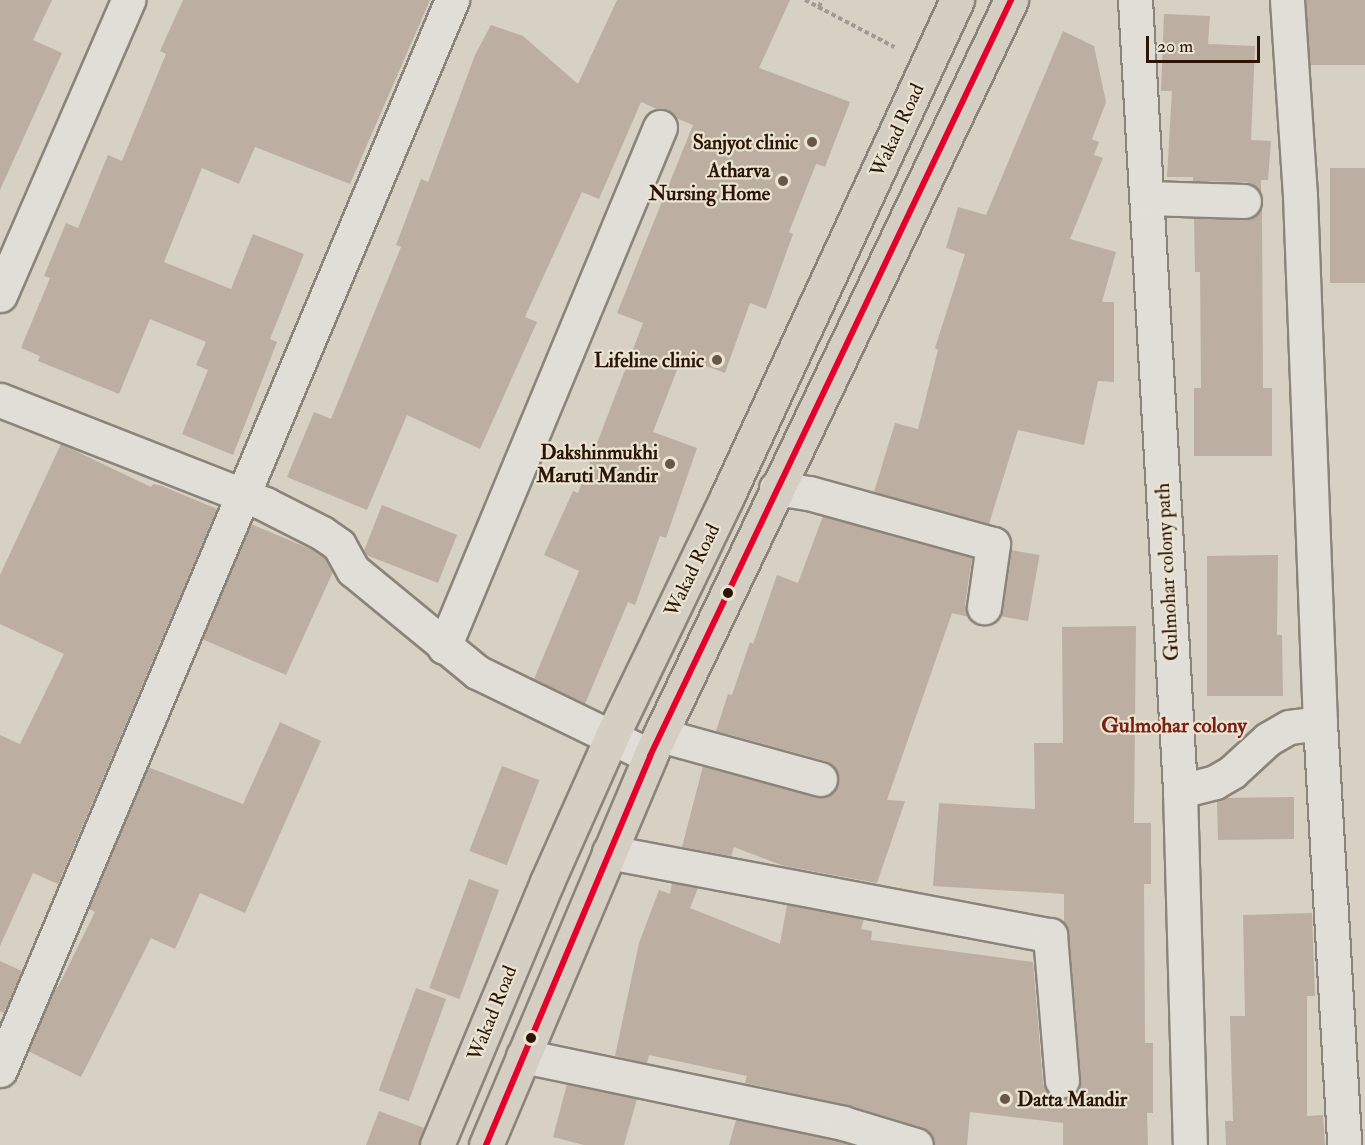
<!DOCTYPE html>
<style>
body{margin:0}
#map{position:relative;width:1365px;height:1145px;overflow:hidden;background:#d6d1c3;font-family:"IM FELL Double Pica",serif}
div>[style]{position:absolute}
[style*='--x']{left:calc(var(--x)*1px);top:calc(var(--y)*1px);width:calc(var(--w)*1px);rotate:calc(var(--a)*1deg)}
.building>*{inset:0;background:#bcafa1;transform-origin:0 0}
.path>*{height:4px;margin-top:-2px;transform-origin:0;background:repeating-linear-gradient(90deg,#9f9a93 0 4.5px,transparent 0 7.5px)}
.roads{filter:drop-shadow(2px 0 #8a847a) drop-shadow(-2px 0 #8a847a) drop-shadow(0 2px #8a847a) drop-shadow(0 -2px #8a847a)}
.minor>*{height:33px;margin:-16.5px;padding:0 16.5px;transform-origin:16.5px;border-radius:16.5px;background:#e1ded7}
.major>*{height:33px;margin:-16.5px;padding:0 16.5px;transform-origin:16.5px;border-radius:16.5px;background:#d5cec2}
.bus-1>*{height:6px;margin:-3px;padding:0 3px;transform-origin:3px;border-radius:3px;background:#e4002b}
.dots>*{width:16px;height:16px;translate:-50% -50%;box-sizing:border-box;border:3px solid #eae4d3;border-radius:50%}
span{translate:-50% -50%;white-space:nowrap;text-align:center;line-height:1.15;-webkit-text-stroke:4.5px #eae4d3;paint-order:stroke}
.street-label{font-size:20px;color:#2c1506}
.poi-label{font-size:20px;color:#2c1506;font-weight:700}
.right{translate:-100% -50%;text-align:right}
.left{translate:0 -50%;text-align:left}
.neighbourhood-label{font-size:21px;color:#7a1f14;font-weight:700}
.scale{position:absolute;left:1146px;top:36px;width:114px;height:27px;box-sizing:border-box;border:3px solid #2c1506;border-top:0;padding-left:8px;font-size:18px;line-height:21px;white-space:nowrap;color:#2c1506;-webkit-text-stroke:4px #eae4d3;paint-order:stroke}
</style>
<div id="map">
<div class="building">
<i style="clip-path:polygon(0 0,52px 0,33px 40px,62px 53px,0 190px)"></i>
<i style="clip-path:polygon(183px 0,430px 0,350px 184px,255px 147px,239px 184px,202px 168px,164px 262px,231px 289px,253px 234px,304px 254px,270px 339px,277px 342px,233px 455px,182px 434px,208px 370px,196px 365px,206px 342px,150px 319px,119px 394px,38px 361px,40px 356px,21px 348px,50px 278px,44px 276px,66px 223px,78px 228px,108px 155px,122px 161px,166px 54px,160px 51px)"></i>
<i style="clip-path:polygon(617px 0,790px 0,759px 68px,850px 102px,825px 167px,816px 164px,789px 232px,793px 234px,766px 309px,750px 303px,725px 373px,682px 357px,653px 432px,697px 448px,666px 538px,660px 536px,635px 605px,628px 602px,585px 704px,534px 679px,579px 571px,544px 555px,573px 491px,578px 493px,643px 323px,617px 313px,693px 125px,676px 118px,668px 110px,657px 109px,641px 102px,599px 199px,582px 192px,525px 317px,537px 322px,480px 449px,407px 415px,367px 510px,287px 477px,314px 412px,331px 419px,401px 247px,396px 245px,421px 179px,428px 182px,475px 55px,491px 25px,523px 36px,578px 84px)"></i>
<i style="left:1306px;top:0;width:59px;height:65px"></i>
<i style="clip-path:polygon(1164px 14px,1210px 16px,1208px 44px,1255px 46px,1251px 140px,1271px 141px,1268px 180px,1261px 180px,1261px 195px,1254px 185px,1245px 182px,1193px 181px,1193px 177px,1167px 177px,1172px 91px,1161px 91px)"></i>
<i style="clip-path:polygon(1063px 31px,1094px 46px,1106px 102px,1092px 139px,1099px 142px,1094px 155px,1103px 158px,1070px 239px,1116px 252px,1102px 302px,1114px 302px,1114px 382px,1098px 381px,1084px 445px,1018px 430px,989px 524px,874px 492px,895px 423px,918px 429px,938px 350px,935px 348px,965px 254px,946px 248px,958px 207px,986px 215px)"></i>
<i style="left:1365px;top:168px;width:115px;height:35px;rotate:90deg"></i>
<i style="clip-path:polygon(1262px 206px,1263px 388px,1272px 388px,1272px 456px,1194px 456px,1194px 388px,1201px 388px,1200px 272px,1195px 272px,1194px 218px,1244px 220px,1253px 217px)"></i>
<i style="clip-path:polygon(61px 444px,151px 487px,153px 484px,162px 486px,217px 509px,58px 884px,33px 873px,0 946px,0 735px,20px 744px,64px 654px,0 624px,0 575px)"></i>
<i style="clip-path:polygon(382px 505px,457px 535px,438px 583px,366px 555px,364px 551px)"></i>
<i style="clip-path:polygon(823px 516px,972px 558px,965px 604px,969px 617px,952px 613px,887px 800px,905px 801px,877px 883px,784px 866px,734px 847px,731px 856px,682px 847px,703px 766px,815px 797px,825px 797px,833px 793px,838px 785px,838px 774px,834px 766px,826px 761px,716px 731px,728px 694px,732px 695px,750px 642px,753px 644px,777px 575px,798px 583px)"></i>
<i style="clip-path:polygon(251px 524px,315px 551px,325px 558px,333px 572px,286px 675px,202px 639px)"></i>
<i style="left:1011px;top:550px;width:29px;height:67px;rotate:10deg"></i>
<i style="clip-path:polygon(1278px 555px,1277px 635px,1282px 635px,1283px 696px,1207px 696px,1207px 556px)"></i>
<i style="clip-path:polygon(1136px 626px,1134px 823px,1151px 823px,1151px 884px,1144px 884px,1145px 1043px,1153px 1043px,1153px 1113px,1147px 1113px,1148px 1145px,1063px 1145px,1063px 1123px,970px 1112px,967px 1145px,934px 1145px,930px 1133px,921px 1127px,847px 1105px,745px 1083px,747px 1076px,649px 1055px,647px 1063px,615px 1056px,639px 943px,659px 890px,670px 894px,672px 883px,698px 888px,690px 908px,780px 944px,787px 905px,864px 919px,861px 929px,872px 931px,871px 940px,1033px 962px,1043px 1083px,1047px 1092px,1055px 1098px,1064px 1100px,1073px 1096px,1079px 1088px,1081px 1079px,1069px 933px,1064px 923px,1064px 894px,933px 886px,939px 803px,1035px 809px,1034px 743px,1063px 743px,1062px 627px)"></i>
<i style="clip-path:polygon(280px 722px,321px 741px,245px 913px,200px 893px,175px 949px,151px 938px,81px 1077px,28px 1051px,56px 987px,58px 987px,95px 912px,89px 909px,92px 900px,148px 767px,243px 804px)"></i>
<i style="left:502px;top:766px;width:40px;height:91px;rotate:21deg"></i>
<i style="clip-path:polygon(1294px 797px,1294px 839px,1218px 840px,1217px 801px,1225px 798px)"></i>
<i style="left:469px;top:879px;width:32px;height:116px;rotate:20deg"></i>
<i style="clip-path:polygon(1312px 913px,1315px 996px,1307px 996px,1307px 1116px,1323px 1115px,1325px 1145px,1226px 1145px,1225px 1121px,1233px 1121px,1230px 1016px,1245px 1016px,1243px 915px)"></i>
<i style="clip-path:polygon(0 961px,22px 971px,4px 1013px,0 1011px)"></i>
<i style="left:416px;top:988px;width:32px;height:109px;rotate:20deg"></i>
<i style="clip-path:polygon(567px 1084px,637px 1099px,624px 1145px,584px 1145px,553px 1137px)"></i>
<i style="clip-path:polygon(379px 1111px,424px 1128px,419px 1145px,366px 1145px)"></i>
<i style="clip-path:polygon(736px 1120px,838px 1141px,851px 1145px,729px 1145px)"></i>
</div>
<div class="path">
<i style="--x:805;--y:0;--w:101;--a:27.8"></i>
<i style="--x:819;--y:7;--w:8;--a:-67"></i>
</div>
<div class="roads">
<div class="minor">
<i style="--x:1135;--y:0;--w:792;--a:86.74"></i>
<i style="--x:1180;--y:791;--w:354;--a:88.4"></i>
<i style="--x:1287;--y:0;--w:196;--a:86.2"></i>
<i style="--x:1300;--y:196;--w:527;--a:87.83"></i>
<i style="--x:1320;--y:723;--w:423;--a:86.7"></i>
<i style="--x:1147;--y:198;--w:97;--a:1.8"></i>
<i style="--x:0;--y:295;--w:322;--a:-66.5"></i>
<i style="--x:0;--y:400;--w:285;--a:21.4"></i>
<i style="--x:265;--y:504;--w:64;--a:27"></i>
<i style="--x:322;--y:533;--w:21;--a:35"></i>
<i style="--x:339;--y:545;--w:29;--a:61"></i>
<i style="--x:353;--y:570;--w:161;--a:39.4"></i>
<i style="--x:477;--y:672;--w:192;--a:25.9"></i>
<i style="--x:776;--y:488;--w:33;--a:9"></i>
<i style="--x:809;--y:493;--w:191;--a:15.5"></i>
<i style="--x:993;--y:544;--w:64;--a:98.1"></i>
<i style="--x:444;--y:647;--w:563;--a:-67.44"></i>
<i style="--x:660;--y:735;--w:166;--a:15.4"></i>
<i style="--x:1180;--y:791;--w:36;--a:-14"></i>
<i style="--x:1215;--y:782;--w:20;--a:-30"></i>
<i style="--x:1232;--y:772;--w:49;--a:-42.5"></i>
<i style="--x:1268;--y:739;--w:24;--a:-30"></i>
<i style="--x:1289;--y:727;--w:31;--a:-7"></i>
<i style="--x:609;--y:852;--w:449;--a:10.7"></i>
<i style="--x:1050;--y:935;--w:146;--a:85.3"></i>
<i style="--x:523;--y:1056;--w:327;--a:11.8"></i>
<i style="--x:843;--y:1123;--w:76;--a:16.8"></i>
<i style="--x:0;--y:1070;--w:1162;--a:-67.1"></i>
</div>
<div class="major">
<i style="--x:437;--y:1145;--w:285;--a:-67.3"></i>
<i style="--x:547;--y:882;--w:158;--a:-66"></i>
<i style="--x:611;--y:738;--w:265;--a:-64.3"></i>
<i style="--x:726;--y:499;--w:550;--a:-65.16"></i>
<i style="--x:486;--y:1145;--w:422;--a:-67.1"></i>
<i style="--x:650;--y:756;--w:838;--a:-64.47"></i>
</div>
</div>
<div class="bus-1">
<i style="--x:486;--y:1145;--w:422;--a:-67.1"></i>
<i style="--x:650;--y:756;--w:838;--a:-64.47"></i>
</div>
<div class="dots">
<i style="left:812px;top:142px;background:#685748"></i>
<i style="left:783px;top:181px;background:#685748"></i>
<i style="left:717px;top:360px;background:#685748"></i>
<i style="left:670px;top:464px;background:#685748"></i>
<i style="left:728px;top:593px;background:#2c1506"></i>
<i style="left:531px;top:1038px;background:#2c1506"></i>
<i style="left:1005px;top:1099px;background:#685748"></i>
</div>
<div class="street-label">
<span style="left:897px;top:130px;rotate:-65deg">Wakad Road</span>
<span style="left:692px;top:570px;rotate:-64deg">Wakad Road</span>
<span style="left:1167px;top:572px;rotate:-93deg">Gulmohar colony path</span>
<span style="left:492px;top:1013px;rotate:-68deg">Wakad Road</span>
</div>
<div class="poi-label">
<span class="right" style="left:798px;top:142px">Sanjyot clinic</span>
<span class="right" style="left:770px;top:182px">Atharva<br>Nursing Home</span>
<span class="right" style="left:704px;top:360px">Lifeline clinic</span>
<span class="right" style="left:658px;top:464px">Dakshinmukhi<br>Maruti Mandir</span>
<span class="left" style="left:1017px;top:1099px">Datta Mandir</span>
</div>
<div class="neighbourhood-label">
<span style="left:1174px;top:726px">Gulmohar colony</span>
</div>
<div class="scale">20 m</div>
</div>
